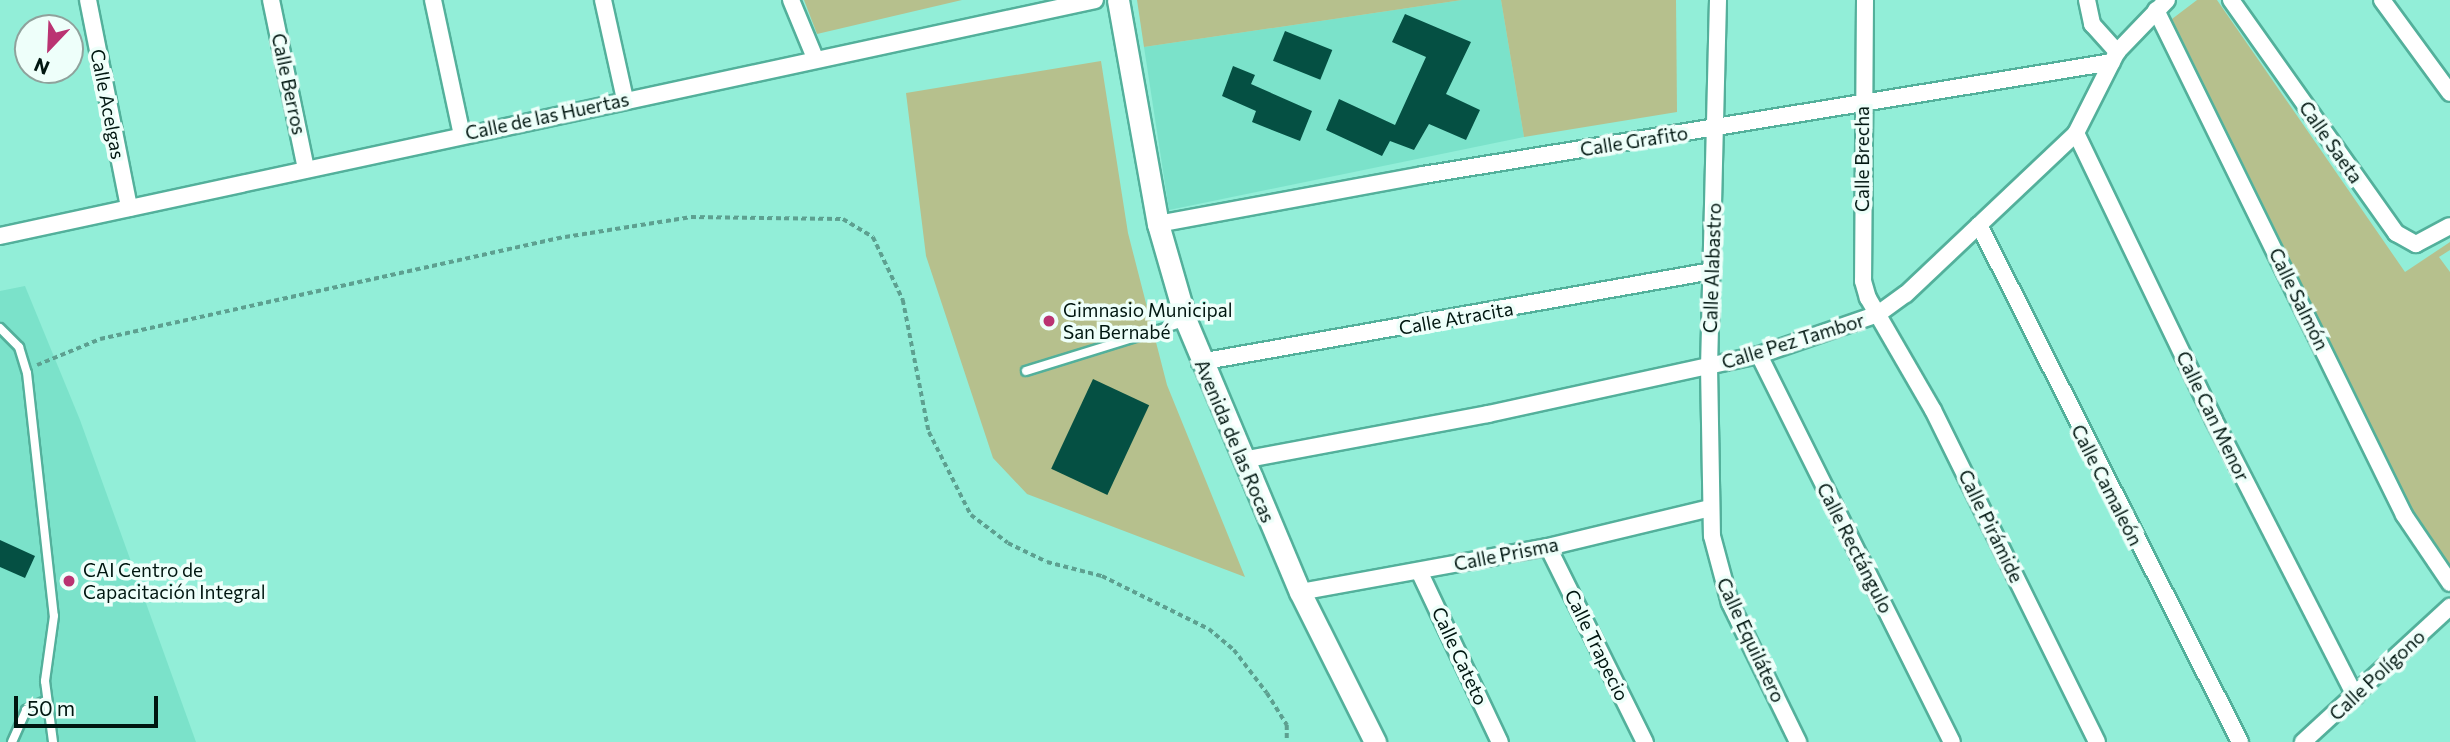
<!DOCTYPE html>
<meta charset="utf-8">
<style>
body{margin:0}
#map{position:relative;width:2450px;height:742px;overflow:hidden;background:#92eed8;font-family:Commissioner,sans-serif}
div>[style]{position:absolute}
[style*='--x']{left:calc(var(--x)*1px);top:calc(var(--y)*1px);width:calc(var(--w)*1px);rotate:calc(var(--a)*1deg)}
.built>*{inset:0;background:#7be2ca}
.green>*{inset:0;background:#b6c08d}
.building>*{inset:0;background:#055043;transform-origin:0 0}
.path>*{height:3.5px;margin-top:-1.75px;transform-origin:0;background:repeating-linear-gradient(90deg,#5da090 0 5px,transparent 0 8.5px)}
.roads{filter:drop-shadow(2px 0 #53b09b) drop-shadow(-2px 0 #53b09b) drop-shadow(0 2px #53b09b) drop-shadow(0 -2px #53b09b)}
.service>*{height:8px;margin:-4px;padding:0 4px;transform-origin:4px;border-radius:4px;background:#fff}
.minor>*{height:16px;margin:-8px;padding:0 8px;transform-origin:8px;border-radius:8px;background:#fff}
.tertiary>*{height:21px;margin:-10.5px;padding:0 10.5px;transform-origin:10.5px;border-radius:10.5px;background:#fff}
.dots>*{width:19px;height:19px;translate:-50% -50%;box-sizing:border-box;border:4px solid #eefffa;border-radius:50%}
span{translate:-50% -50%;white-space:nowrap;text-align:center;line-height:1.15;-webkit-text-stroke:7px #eefffa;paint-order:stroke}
.street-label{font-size:19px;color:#001610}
.poi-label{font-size:19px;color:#001610}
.left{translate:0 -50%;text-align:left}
.north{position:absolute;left:14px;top:14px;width:70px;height:70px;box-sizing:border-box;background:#eefffa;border:2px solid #8fa29c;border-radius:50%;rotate:203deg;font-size:19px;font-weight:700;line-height:28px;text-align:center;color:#001610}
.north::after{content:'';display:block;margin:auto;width:24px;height:32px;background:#ba3372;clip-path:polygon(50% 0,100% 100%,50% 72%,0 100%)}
.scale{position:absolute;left:14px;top:696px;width:144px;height:32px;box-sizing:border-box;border:4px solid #001610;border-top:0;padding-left:9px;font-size:21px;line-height:24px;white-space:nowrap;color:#001610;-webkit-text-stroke:5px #eefffa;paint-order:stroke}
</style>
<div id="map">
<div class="built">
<i style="clip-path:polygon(1462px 0,1501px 0,1524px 137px,1169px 210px,1144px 47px)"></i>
<i style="clip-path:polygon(25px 286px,80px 420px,196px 742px,0 742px,0 291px)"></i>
</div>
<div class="green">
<i style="clip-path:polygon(804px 0,962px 0,817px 34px)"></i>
<i style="clip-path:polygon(1137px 0,1462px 0,1144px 47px)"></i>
<i style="clip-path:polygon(1501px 0,1676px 0,1677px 112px,1524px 137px)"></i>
<i style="clip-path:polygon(2197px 0,2217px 0,2405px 272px,2450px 242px,2450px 250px,2439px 257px,2450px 272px,2450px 569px,2427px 539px,2172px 19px)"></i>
<i style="clip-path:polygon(1101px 61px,1128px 233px,1167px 385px,1245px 577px,1027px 494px,993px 458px,926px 256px,906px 93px)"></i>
</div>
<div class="building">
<i style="clip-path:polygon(1405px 14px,1471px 42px,1446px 94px,1480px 110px,1466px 140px,1429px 124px,1414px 150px,1390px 141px,1382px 156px,1326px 130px,1339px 99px,1395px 125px,1426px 57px,1392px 42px)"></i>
<i style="left:1285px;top:31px;width:51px;height:32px;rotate:22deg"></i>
<i style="clip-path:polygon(1233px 66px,1255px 75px,1251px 84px,1312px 111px,1300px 141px,1252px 122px,1256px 111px,1222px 96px)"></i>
<i style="left:1093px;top:379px;width:62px;height:99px;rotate:25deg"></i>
<i style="clip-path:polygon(0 540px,35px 556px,25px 578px,0 567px)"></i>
</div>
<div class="path">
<i style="--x:37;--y:365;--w:68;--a:-22.4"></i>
<i style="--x:100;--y:339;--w:476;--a:-12.4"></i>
<i style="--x:565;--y:237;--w:128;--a:-9"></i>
<i style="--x:691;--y:217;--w:152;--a:0.8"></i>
<i style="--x:843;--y:219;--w:35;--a:31"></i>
<i style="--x:873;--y:237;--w:70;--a:64.5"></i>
<i style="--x:903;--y:300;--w:135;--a:78.9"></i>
<i style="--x:929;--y:432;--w:93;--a:63.2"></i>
<i style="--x:971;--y:515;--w:46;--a:37.1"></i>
<i style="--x:1008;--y:543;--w:43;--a:26"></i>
<i style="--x:1047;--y:562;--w:57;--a:14.3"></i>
<i style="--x:1102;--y:576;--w:119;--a:26.4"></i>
<i style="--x:1209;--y:629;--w:33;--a:40"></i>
<i style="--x:1234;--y:650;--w:54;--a:52.5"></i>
<i style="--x:1267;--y:693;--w:38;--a:58"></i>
<i style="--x:1287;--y:725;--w:17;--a:90"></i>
</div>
<div class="roads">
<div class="service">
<i style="--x:0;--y:328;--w:27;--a:45"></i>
<i style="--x:19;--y:347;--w:27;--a:73"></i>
<i style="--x:27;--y:373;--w:244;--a:83.7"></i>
<i style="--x:54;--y:616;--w:66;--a:97.9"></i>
<i style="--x:45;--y:681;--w:62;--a:82.5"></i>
<i style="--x:1026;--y:371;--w:165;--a:-17.2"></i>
<i style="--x:12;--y:742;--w:35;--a:-66"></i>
<i style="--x:26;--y:710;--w:21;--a:-25"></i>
</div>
<div class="minor">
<i style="--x:88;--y:0;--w:212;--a:78.8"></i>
<i style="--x:271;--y:0;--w:173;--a:78.3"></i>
<i style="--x:433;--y:0;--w:138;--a:77.9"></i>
<i style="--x:603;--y:0;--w:101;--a:77.5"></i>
<i style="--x:791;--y:0;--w:63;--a:67.5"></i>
<i style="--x:1718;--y:0;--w:366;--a:91.4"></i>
<i style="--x:1709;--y:366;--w:170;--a:89"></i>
<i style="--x:1712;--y:536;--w:69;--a:75"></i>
<i style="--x:1730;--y:603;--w:155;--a:63.9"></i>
<i style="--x:1865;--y:0;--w:281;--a:90.4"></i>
<i style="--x:1863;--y:281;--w:18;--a:74"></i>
<i style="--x:1868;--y:298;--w:129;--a:59.9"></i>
<i style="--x:1933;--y:410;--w:370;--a:63.7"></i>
<i style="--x:2087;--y:0;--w:25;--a:78"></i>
<i style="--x:2092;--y:24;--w:38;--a:48"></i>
<i style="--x:2231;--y:0;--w:286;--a:54.7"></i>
<i style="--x:2396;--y:233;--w:23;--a:29"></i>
<i style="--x:2416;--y:244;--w:38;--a:-28"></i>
<i style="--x:2382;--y:0;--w:115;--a:53.8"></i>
<i style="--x:2156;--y:10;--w:563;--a:63.84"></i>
<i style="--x:2404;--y:515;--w:82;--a:55.9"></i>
<i style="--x:2076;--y:133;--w:318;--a:64.3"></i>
<i style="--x:2214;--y:420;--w:310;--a:62.9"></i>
<i style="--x:1158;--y:224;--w:269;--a:-10.5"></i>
<i style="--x:1423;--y:175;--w:698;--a:-9.31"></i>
<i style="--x:1979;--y:225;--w:579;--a:63.21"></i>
<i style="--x:0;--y:236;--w:1120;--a:-12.16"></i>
<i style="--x:1759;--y:355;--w:432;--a:63.5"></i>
<i style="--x:1200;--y:362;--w:520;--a:-10.08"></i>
<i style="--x:1243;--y:460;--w:249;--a:-10.6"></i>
<i style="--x:1488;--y:414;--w:277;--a:-12.3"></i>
<i style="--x:1759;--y:355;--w:126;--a:-19"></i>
<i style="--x:1878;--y:314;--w:34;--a:-36"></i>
<i style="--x:1906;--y:294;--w:234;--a:-43.4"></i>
<i style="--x:2076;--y:133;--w:91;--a:-63.2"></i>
<i style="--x:2117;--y:52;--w:72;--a:-46.1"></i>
<i style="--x:1548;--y:547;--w:218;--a:63.6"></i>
<i style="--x:1419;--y:571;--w:189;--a:64.7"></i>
<i style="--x:1300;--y:592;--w:252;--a:-10.3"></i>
<i style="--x:1548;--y:547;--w:167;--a:-13.5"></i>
<i style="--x:2303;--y:742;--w:200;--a:-42.6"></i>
</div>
<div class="tertiary">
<i style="--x:1118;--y:0;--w:228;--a:79.9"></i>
<i style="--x:1158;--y:224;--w:101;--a:73.9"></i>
<i style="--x:1186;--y:321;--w:294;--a:67.2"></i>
<i style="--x:1300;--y:592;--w:168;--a:63.4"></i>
</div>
</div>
<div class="dots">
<i style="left:1049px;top:321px;background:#ba3372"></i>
<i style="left:69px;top:581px;background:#ba3372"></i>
</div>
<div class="street-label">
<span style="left:289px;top:84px;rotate:78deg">Calle Berros</span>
<span style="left:108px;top:104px;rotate:79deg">Calle Acelgas</span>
<span style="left:547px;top:116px;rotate:-12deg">Calle de las Huertas</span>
<span style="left:1634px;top:141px;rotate:-9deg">Calle Grafito</span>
<span style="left:2331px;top:142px;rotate:55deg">Calle Saeta</span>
<span style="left:1862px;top:159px;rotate:-90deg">Calle Brecha</span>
<span style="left:1712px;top:268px;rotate:-88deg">Calle Alabastro</span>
<span style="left:2299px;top:299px;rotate:64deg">Calle Salmón</span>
<span style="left:1456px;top:318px;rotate:-10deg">Calle Atracita</span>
<span style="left:1793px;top:341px;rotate:-17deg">Calle Pez Tambor</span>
<span style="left:2213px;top:416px;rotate:64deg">Calle Can Menor</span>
<span style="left:1235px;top:441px;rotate:67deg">Avenida de las Rocas</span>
<span style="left:2107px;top:485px;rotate:63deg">Calle Camaleón</span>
<span style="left:1991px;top:526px;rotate:64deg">Calle Pirámide</span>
<span style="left:1855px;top:548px;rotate:63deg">Calle Rectángulo</span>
<span style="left:1506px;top:554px;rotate:-11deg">Calle Prisma</span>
<span style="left:1751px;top:640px;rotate:65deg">Calle Equilátero</span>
<span style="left:1597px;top:645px;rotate:64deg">Calle Trapecio</span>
<span style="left:1460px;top:656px;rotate:65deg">Calle Cateto</span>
<span style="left:2377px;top:675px;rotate:-43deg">Calle Polígono</span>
</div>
<div class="poi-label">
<span class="left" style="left:1063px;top:321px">Gimnasio Municipal<br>San Bernabé</span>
<span class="left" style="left:83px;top:581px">CAI Centro de<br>Capacitación Integral</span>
</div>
<div class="north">N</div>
<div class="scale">50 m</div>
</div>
